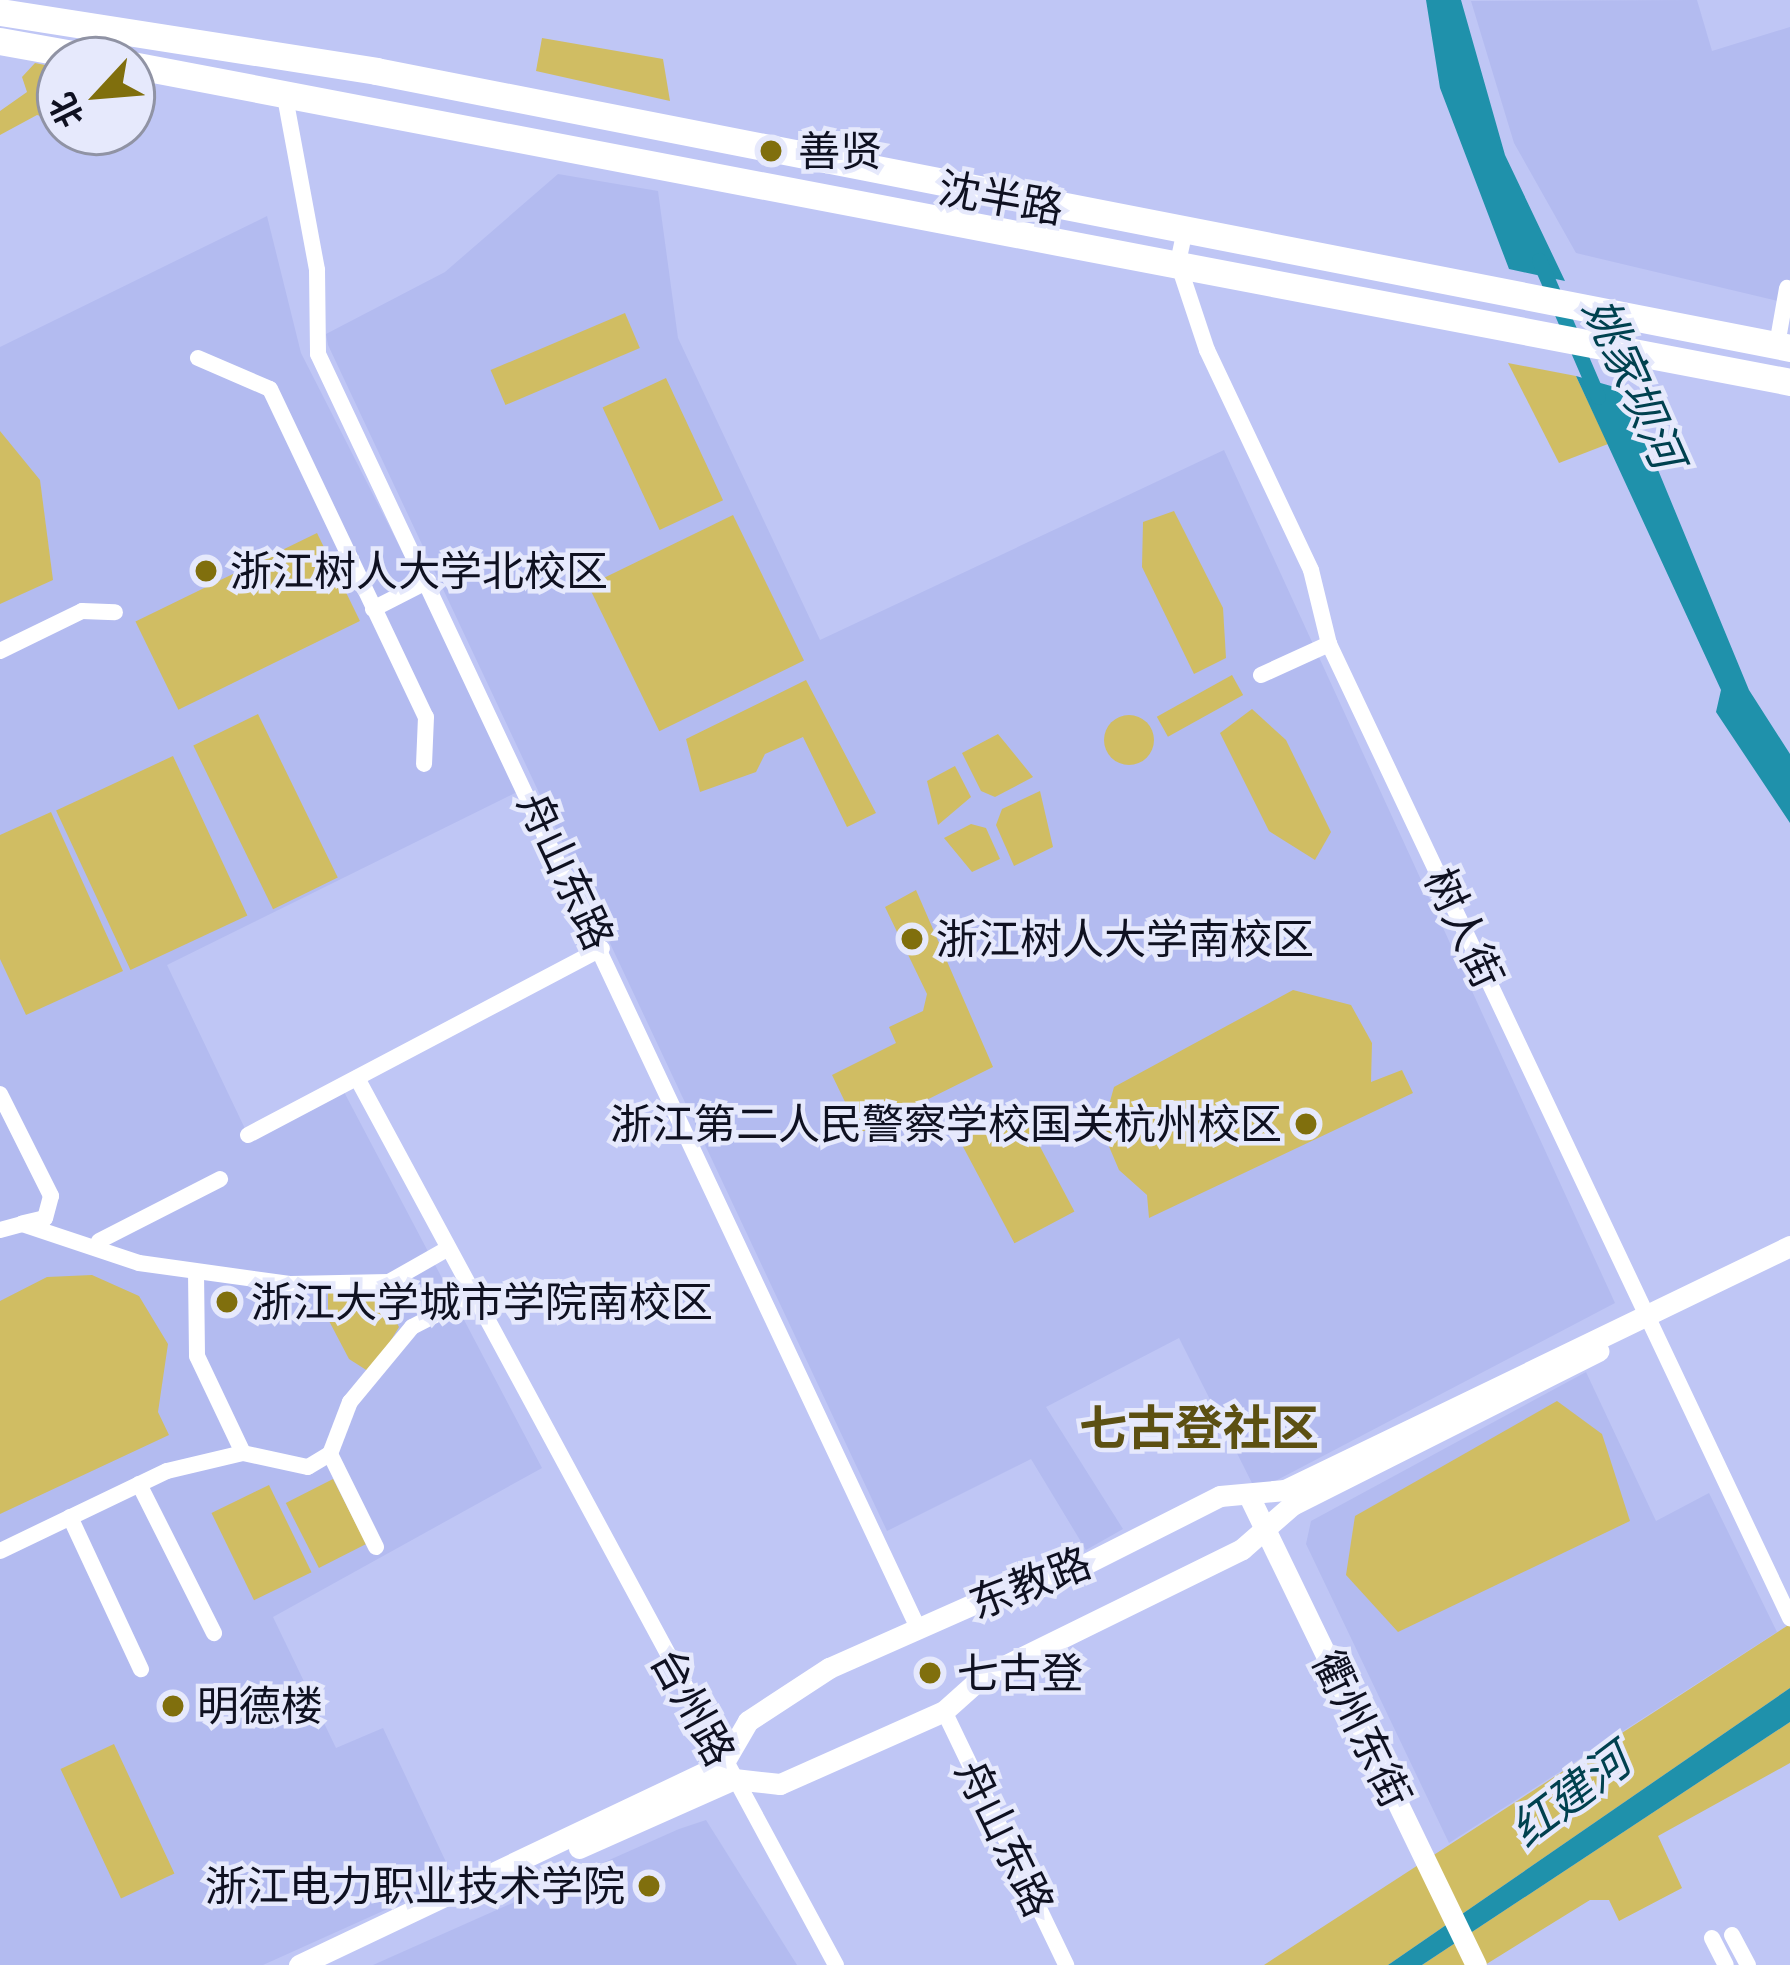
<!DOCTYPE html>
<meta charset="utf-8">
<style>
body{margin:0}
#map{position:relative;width:1790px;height:1965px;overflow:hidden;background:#bfc6f5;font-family:"IBM Plex Sans","Noto Sans SC",sans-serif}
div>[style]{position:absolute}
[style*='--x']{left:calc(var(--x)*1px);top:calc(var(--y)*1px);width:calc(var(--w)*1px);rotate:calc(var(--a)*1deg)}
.built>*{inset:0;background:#b3bbf0}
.green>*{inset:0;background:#d0bd63;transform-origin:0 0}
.round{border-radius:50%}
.water>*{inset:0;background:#1f91ab}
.canal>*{height:15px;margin:-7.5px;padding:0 7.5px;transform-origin:7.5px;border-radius:7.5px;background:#1f91ab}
.minor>*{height:16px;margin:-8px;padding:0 8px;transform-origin:8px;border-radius:8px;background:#fff}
.tertiary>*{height:21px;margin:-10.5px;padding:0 10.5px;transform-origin:10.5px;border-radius:10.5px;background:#fff}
.primary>*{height:27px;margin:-13.5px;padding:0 13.5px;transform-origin:13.5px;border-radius:13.5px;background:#fff}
.dots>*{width:33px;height:33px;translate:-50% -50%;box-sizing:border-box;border:6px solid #e6e9fc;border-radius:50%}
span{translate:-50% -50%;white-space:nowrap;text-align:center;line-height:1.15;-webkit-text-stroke:9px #e6e9fc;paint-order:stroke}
.poi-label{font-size:42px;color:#0f1121}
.left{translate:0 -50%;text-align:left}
.right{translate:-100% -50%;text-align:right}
.street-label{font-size:42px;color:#0f1121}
.water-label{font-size:45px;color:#00414f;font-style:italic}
.quarter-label{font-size:48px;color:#5c5012;font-weight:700}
.north{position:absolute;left:36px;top:36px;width:120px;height:120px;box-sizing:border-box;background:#e6e9fc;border:3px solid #9093a4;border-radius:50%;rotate:244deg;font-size:33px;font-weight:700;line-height:48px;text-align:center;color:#0f1121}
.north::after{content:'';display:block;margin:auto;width:42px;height:54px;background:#806f0d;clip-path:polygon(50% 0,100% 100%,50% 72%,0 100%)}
</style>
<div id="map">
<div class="built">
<i style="clip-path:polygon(1697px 0,1712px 51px,1790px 27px,1790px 304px,1576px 253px,1514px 143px,1471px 1px)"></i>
<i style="clip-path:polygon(558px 174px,658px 191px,678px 338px,820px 640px,1224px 450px,1615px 1303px,1256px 1491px,1179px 1338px,1046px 1407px,1123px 1529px,1086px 1550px,1031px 1459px,887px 1531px,328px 345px,326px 334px,445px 272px)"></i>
<i style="clip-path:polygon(267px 216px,301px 353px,523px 789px,167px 965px,248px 1135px,343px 1090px,542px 1468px,273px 1617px,336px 1748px,383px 1728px,454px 1879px,263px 1965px,0 1965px,0 347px)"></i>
<i style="clip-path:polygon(1586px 1372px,1656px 1521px,1709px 1493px,1777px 1632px,1449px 1843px,1306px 1544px,1311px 1521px)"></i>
<i style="clip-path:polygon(706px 1820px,797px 1965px,373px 1965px,679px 1829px)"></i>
</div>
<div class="green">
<i style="clip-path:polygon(542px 38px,663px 59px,670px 101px,536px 71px)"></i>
<i style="clip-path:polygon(35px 63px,60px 68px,60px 122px,37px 115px,0 135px,0 111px,27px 92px,22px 77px)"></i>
<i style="left:625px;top:313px;width:38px;height:146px;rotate:67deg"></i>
<i style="clip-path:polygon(1508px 363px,1576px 376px,1608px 444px,1559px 463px)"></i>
<i style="left:666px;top:378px;width:135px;height:70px;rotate:65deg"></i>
<i style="clip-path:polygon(0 431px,40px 480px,53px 580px,0 604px)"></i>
<i style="clip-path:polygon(1174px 511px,1223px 608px,1226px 658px,1194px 674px,1142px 567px,1143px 522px)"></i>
<i style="left:733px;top:515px;width:162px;height:161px;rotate:64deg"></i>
<i style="left:317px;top:533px;width:98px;height:202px;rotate:64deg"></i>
<i style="left:1232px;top:675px;width:23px;height:86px;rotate:61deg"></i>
<i style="clip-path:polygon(806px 680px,876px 813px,847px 827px,803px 737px,765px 754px,756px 772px,700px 792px,686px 739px)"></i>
<i style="clip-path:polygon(1252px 709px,1286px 740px,1331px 832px,1315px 860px,1269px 831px,1220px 733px)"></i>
<i style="left:258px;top:714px;width:182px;height:72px;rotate:64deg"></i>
<i class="round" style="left:1104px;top:715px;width:50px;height:50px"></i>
<i style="clip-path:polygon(998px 734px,1033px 777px,995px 797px,981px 791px,962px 753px)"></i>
<i style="left:173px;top:756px;width:176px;height:129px;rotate:65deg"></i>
<i style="clip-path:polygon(955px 766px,971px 797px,938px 825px,927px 781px)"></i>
<i style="clip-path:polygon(1040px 791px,1053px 847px,1014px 866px,996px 825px,1002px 809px)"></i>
<i style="clip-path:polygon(51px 812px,123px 971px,26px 1015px,0 959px,0 835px)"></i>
<i style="clip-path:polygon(971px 824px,986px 828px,1000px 859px,972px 872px,944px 838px)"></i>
<i style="clip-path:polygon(916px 890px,993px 1067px,860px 1133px,832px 1075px,896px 1043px,889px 1027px,923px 1011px,927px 994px,885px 907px)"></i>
<i style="clip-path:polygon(1293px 990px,1351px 1005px,1372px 1043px,1371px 1082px,1402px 1070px,1413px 1093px,1149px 1218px,1147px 1195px,1119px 1170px,1102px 1130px,1114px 1087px)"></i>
<i style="left:1020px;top:1109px;width:116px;height:68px;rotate:62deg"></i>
<i style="clip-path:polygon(92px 1275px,139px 1296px,168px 1344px,158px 1412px,169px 1435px,0 1514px,0 1301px,47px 1277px)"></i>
<i style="clip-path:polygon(328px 1291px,380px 1293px,399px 1327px,371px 1373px,349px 1359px,328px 1319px)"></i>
<i style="clip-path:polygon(1557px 1401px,1602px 1434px,1630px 1521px,1398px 1632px,1346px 1575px,1355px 1516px)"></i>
<i style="left:333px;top:1479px;width:73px;height:53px;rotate:63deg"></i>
<i style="left:269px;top:1485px;width:97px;height:64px;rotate:64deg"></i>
<i style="clip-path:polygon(1790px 1624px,1790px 1688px,1388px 1965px,1264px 1965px)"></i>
<i style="clip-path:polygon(1790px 1722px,1790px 1763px,1658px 1836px,1682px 1888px,1619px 1921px,1609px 1900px,1590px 1900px,1485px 1965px,1422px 1965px)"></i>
<i style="left:114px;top:1744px;width:143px;height:59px;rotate:65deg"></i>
</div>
<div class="water">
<i style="clip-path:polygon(1426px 0,1461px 0,1505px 155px,1565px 281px,1509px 269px,1440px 88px)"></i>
<i style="clip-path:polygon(1576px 376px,1625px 390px,1749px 690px,1790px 754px,1790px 823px,1716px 712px,1721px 690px)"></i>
<i style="clip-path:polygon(1790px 1688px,1790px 1722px,1422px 1965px,1388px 1965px)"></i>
</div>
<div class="canal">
<i style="--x:1539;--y:260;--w:149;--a:66.7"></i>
</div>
<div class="minor">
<i style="--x:285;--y:97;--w:176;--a:79.5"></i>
<i style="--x:317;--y:270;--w:84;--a:89.3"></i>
<i style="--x:318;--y:354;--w:1408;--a:64.78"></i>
<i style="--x:1186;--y:225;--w:39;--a:102"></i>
<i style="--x:1178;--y:263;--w:92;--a:71.6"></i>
<i style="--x:1207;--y:350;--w:243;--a:64.7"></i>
<i style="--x:1311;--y:570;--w:76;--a:76.3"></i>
<i style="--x:1329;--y:644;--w:1078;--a:64.67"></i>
<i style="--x:1777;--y:345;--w:58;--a:-80"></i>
<i style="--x:198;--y:358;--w:78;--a:23.3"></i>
<i style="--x:270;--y:389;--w:363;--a:64.6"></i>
<i style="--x:426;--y:717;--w:47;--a:92.4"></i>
<i style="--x:373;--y:609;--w:62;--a:-27"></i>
<i style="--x:0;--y:651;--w:91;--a:-26"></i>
<i style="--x:82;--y:611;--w:33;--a:2"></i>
<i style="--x:1261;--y:675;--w:75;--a:-24.5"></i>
<i style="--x:357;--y:1078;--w:1008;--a:61.63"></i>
<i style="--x:0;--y:1094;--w:114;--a:63.4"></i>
<i style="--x:51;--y:1196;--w:23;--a:105"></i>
<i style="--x:45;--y:1218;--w:23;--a:167"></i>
<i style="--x:248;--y:1135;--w:400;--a:-27.8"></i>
<i style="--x:0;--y:1230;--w:23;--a:-15"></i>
<i style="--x:22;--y:1224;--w:123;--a:18.4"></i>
<i style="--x:139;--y:1263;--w:152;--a:7.9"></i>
<i style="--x:290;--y:1284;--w:99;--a:-1.2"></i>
<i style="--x:389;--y:1282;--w:67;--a:-29.6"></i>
<i style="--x:99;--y:1241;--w:136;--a:-27.1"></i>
<i style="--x:196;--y:1272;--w:84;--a:89.3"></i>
<i style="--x:197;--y:1356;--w:107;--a:64.6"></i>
<i style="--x:139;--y:1484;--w:167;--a:63.3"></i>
<i style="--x:70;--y:1517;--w:168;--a:65"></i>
<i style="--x:376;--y:1547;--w:104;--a:-116.3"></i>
<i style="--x:330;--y:1454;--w:56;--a:-69"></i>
<i style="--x:350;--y:1402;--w:97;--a:-50.4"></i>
<i style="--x:412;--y:1327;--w:68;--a:-27.3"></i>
<i style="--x:0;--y:1551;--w:185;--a:-25.6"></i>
<i style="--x:167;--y:1471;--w:78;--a:-13.3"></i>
<i style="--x:243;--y:1453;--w:66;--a:12.2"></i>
<i style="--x:308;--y:1467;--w:26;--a:-31"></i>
<i style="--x:944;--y:1711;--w:282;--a:64.3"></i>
<i style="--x:1732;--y:1935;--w:34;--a:62"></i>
<i style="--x:1712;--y:1938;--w:30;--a:63"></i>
</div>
<div class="tertiary">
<i style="--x:1248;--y:1494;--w:523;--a:64.17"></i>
<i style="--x:579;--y:1848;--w:170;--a:-24"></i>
<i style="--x:734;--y:1779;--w:46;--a:6.2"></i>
<i style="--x:780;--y:1784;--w:180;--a:-24"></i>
<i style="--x:944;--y:1711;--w:51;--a:-41.8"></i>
<i style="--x:982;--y:1677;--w:290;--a:-26.2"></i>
<i style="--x:1242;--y:1549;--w:67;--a:-41.3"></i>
<i style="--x:1292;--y:1505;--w:343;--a:-26.7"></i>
<i style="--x:299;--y:1965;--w:469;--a:-25.4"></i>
<i style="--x:723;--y:1764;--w:50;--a:-59.8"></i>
<i style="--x:748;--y:1721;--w:97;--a:-33.2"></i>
<i style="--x:829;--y:1668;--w:214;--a:-23.9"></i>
<i style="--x:1025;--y:1581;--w:12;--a:66"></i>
<i style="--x:1030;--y:1592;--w:213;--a:-26.8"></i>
<i style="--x:1220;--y:1496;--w:65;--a:-5.3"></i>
<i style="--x:1285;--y:1490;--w:561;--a:-25.79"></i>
</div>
<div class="primary">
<i style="--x:0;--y:12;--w:381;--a:8.9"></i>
<i style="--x:376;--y:71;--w:1441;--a:11.08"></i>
<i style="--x:0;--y:41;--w:108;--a:10.2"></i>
<i style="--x:132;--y:65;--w:1688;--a:10.82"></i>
</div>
<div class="dots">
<i style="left:771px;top:151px;background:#806f0d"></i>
<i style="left:206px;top:571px;background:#806f0d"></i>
<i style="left:912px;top:939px;background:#806f0d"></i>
<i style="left:1306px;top:1124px;background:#806f0d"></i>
<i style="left:227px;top:1302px;background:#806f0d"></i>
<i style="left:930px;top:1673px;background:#806f0d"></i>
<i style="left:173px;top:1706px;background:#806f0d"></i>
<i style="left:649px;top:1886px;background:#806f0d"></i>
</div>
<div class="poi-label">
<span class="left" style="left:798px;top:151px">善贤</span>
<span class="left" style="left:230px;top:571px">浙江树人大学北校区</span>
<span class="left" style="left:936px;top:939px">浙江树人大学南校区</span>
<span class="right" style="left:1282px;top:1124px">浙江第二人民警察学校国关杭州校区</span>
<span class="left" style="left:251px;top:1302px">浙江大学城市学院南校区</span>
<span class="left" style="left:957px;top:1673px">七古登</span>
<span class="left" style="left:197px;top:1706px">明德楼</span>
<span class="right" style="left:625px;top:1886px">浙江电力职业技术学院</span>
</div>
<div class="street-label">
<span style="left:1001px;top:198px;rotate:10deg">沈半路</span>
<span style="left:566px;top:871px;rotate:65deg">舟山东路</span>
<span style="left:1464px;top:928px;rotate:65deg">树人街</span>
<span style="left:1030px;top:1583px;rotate:-21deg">东教路</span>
<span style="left:693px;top:1707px;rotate:61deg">台州路</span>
<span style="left:1362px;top:1729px;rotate:64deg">衢州东街</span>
<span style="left:1005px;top:1838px;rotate:64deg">舟山东路</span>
</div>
<div class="water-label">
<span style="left:1634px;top:383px;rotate:66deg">姚家坝河</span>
<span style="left:1570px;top:1795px;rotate:-37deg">红建河</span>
</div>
<div class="quarter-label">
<span style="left:1199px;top:1428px">七古登社区</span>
</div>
<div class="north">北</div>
</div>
